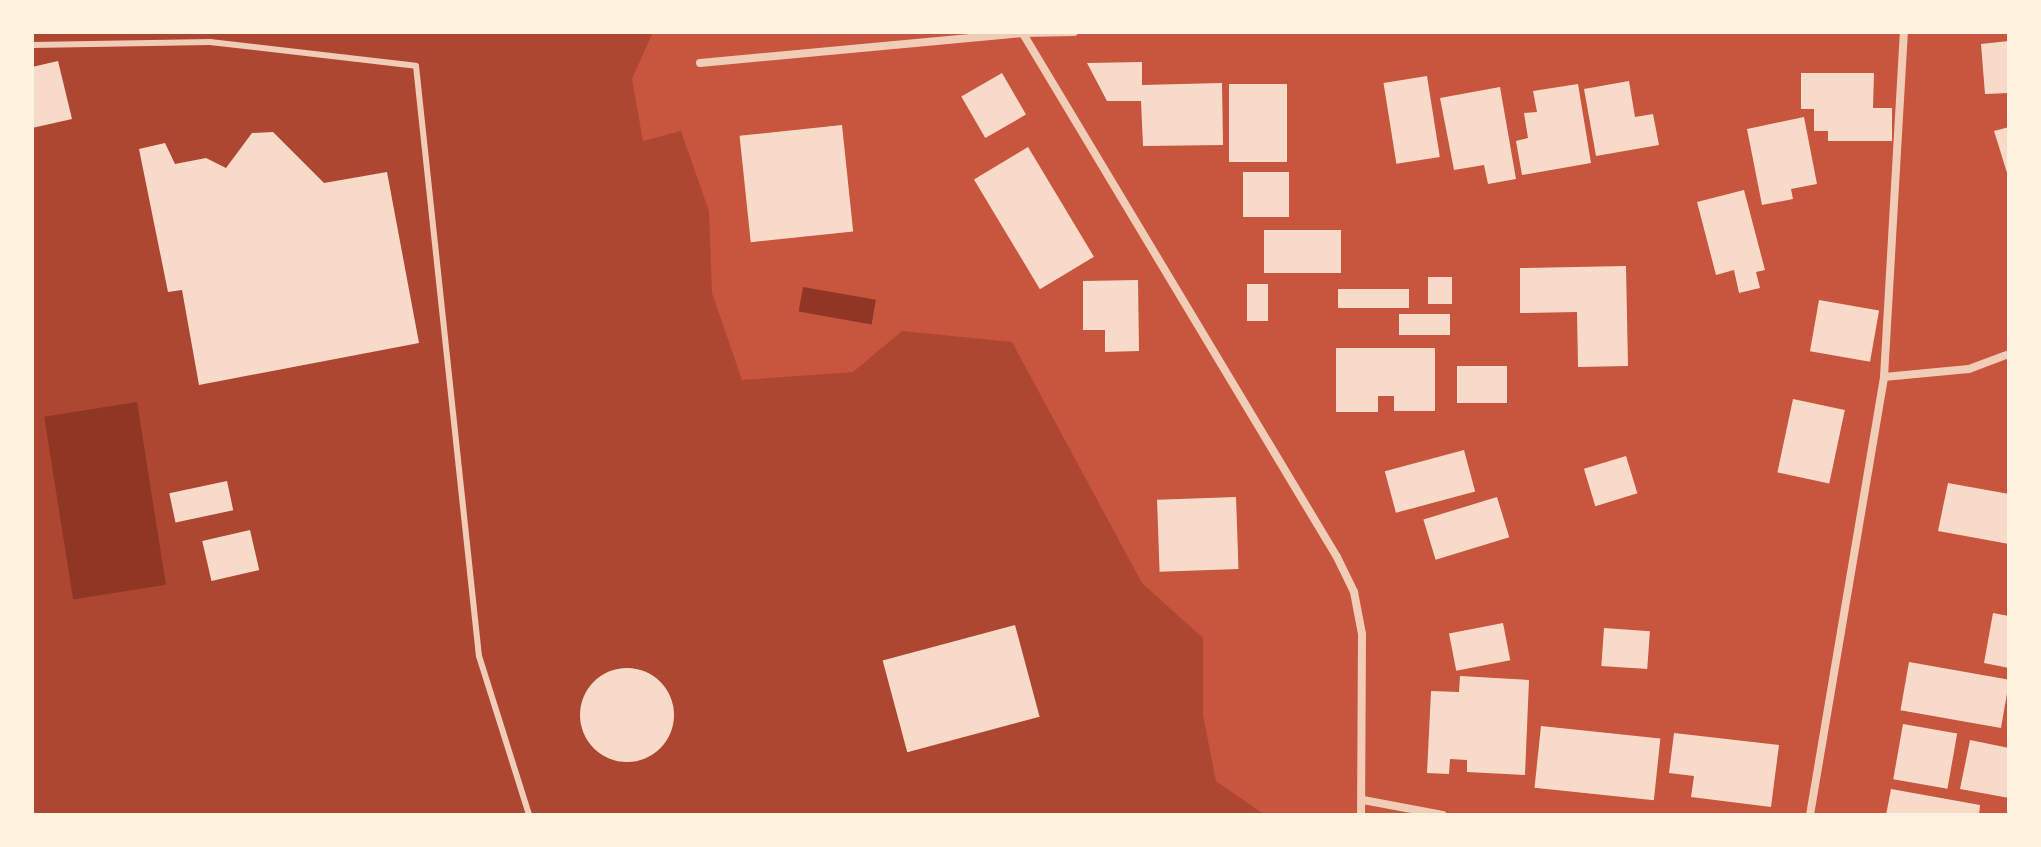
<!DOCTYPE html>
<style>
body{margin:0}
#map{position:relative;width:2041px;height:847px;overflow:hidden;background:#c8553d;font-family:Georgia,serif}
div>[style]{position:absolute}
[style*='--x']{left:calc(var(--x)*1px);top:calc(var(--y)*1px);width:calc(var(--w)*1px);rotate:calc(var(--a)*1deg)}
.green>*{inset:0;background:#ae4732}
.water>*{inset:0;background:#8f3625;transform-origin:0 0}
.building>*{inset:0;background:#f7dbc8;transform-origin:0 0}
.round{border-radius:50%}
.service>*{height:6px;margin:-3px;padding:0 3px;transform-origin:3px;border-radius:3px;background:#f1ccb7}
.minor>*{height:8px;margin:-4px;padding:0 4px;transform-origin:4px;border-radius:4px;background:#f1ccb7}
span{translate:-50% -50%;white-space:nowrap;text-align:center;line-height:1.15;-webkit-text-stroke:7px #fff3e0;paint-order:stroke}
.frame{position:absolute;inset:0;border:34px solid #fff3e0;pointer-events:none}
</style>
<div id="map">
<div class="green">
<i style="clip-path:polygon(32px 32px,653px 32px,632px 79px,643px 141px,681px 131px,709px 211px,712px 293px,742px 380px,853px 372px,902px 331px,1012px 342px,1142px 583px,1203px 638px,1203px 715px,1216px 781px,1265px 815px,32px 815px)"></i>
</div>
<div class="water">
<i style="left:803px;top:287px;width:74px;height:25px;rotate:10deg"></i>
<i style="left:137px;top:402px;width:185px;height:94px;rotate:81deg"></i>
</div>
<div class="building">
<i style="clip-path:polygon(2009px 41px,2009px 93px,1985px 94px,1981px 44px)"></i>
<i style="clip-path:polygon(58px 61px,72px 119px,32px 128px,32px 67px)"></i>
<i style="clip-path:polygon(1142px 62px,1142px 85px,1222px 83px,1223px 145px,1143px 146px,1141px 101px,1107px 101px,1087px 63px)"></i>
<i style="left:1002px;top:73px;width:48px;height:47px;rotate:60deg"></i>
<i style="clip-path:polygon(1801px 73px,1874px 73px,1873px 108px,1892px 108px,1892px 141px,1828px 141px,1828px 131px,1814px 131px,1814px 109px,1801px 109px)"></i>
<i style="left:1427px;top:76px;width:82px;height:44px;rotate:81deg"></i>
<i style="clip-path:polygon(1629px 81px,1635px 117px,1653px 114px,1659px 145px,1596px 156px,1584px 89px)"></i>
<i style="left:1229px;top:84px;width:58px;height:78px"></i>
<i style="clip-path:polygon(1578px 84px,1591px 163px,1522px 175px,1516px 141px,1528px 138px,1524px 113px,1537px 112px,1533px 91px)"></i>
<i style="clip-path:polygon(1500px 87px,1516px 179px,1488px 184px,1484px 165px,1454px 170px,1440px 98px)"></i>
<i style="clip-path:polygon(1804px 117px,1817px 184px,1791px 189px,1793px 199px,1762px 205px,1747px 129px)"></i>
<i style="left:842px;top:125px;width:107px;height:103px;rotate:84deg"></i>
<i style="clip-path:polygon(2009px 127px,2009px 176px,2008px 176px,1994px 131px)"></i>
<i style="clip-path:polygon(273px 132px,324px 183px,387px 172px,419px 343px,199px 385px,182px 290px,168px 292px,139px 149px,165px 143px,175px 164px,206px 158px,226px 168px,252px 133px)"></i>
<i style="left:1028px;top:147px;width:128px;height:63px;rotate:59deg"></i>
<i style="left:1243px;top:172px;width:46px;height:45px"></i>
<i style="clip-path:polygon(1744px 190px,1765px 270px,1756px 272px,1760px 288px,1739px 293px,1734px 270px,1716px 275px,1697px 202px)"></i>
<i style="left:1264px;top:230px;width:77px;height:43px"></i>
<i style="clip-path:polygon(1626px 266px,1628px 366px,1578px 367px,1577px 312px,1520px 313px,1520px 268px)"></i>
<i style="left:1428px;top:277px;width:24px;height:27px"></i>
<i style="clip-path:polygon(1138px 280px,1139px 351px,1105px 352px,1105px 330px,1083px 330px,1083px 281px)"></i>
<i style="left:1247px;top:284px;width:21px;height:37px"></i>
<i style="left:1338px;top:289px;width:71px;height:19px"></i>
<i style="left:1819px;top:300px;width:61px;height:52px;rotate:10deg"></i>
<i style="left:1399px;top:314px;width:51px;height:21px"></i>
<i style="clip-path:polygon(1336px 348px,1435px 348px,1435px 411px,1394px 411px,1394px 396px,1378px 396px,1378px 412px,1336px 412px)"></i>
<i style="left:1457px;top:366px;width:50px;height:37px"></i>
<i style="left:1793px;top:399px;width:53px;height:75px;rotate:12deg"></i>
<i style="left:1464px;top:450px;width:43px;height:82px;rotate:75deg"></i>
<i style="left:1626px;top:456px;width:39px;height:44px;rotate:73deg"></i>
<i style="left:227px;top:481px;width:30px;height:59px;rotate:78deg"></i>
<i style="clip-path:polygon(1948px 483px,2009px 494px,2009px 544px,1938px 531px)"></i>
<i style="left:1236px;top:497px;width:72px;height:79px;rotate:88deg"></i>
<i style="left:1497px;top:497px;width:42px;height:77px;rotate:73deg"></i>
<i style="left:250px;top:530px;width:41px;height:49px;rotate:77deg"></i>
<i style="clip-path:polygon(1993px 613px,2009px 616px,2009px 668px,1984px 663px)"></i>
<i style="left:1503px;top:623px;width:38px;height:55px;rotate:79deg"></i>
<i style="left:1015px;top:625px;width:95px;height:137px;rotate:75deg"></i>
<i style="left:1604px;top:628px;width:46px;height:38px;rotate:4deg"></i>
<i style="left:1909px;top:662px;width:102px;height:49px;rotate:10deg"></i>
<i class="round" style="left:580px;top:668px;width:94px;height:94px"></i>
<i style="clip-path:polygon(1460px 676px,1529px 680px,1525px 775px,1467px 772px,1467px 760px,1450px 759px,1449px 774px,1427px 773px,1431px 691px,1459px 692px)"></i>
<i style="left:1903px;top:724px;width:55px;height:56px;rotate:10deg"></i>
<i style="left:1541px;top:726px;width:120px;height:62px;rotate:6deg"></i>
<i style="clip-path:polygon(1674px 733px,1779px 745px,1771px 807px,1691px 797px,1694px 776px,1669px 773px)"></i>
<i style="clip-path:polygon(1970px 740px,2009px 748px,2009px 798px,1960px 789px)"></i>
<i style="clip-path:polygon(1891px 789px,1980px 805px,1979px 815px,1886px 815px)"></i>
</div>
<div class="service">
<i style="--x:32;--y:45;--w:178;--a:-1"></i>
<i style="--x:210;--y:42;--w:207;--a:6.6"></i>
<i style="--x:416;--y:66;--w:593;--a:83.91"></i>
<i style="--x:479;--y:656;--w:167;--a:72.5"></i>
</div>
<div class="minor">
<i style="--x:1022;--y:32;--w:612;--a:59.04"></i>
<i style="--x:1337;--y:557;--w:39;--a:64"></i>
<i style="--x:1354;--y:592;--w:43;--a:79.2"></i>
<i style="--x:1362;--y:634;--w:181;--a:90.3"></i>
<i style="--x:700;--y:63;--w:324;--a:-5.3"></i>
<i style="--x:1023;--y:33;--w:51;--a:-1.1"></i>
<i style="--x:1884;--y:377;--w:85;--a:-5.4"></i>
<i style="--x:1969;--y:369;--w:43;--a:-20.6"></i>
<i style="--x:1363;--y:800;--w:81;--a:10.6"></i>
<i style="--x:1810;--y:815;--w:444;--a:-80.4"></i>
<i style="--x:1884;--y:377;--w:346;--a:-86.7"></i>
</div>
<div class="frame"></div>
</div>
